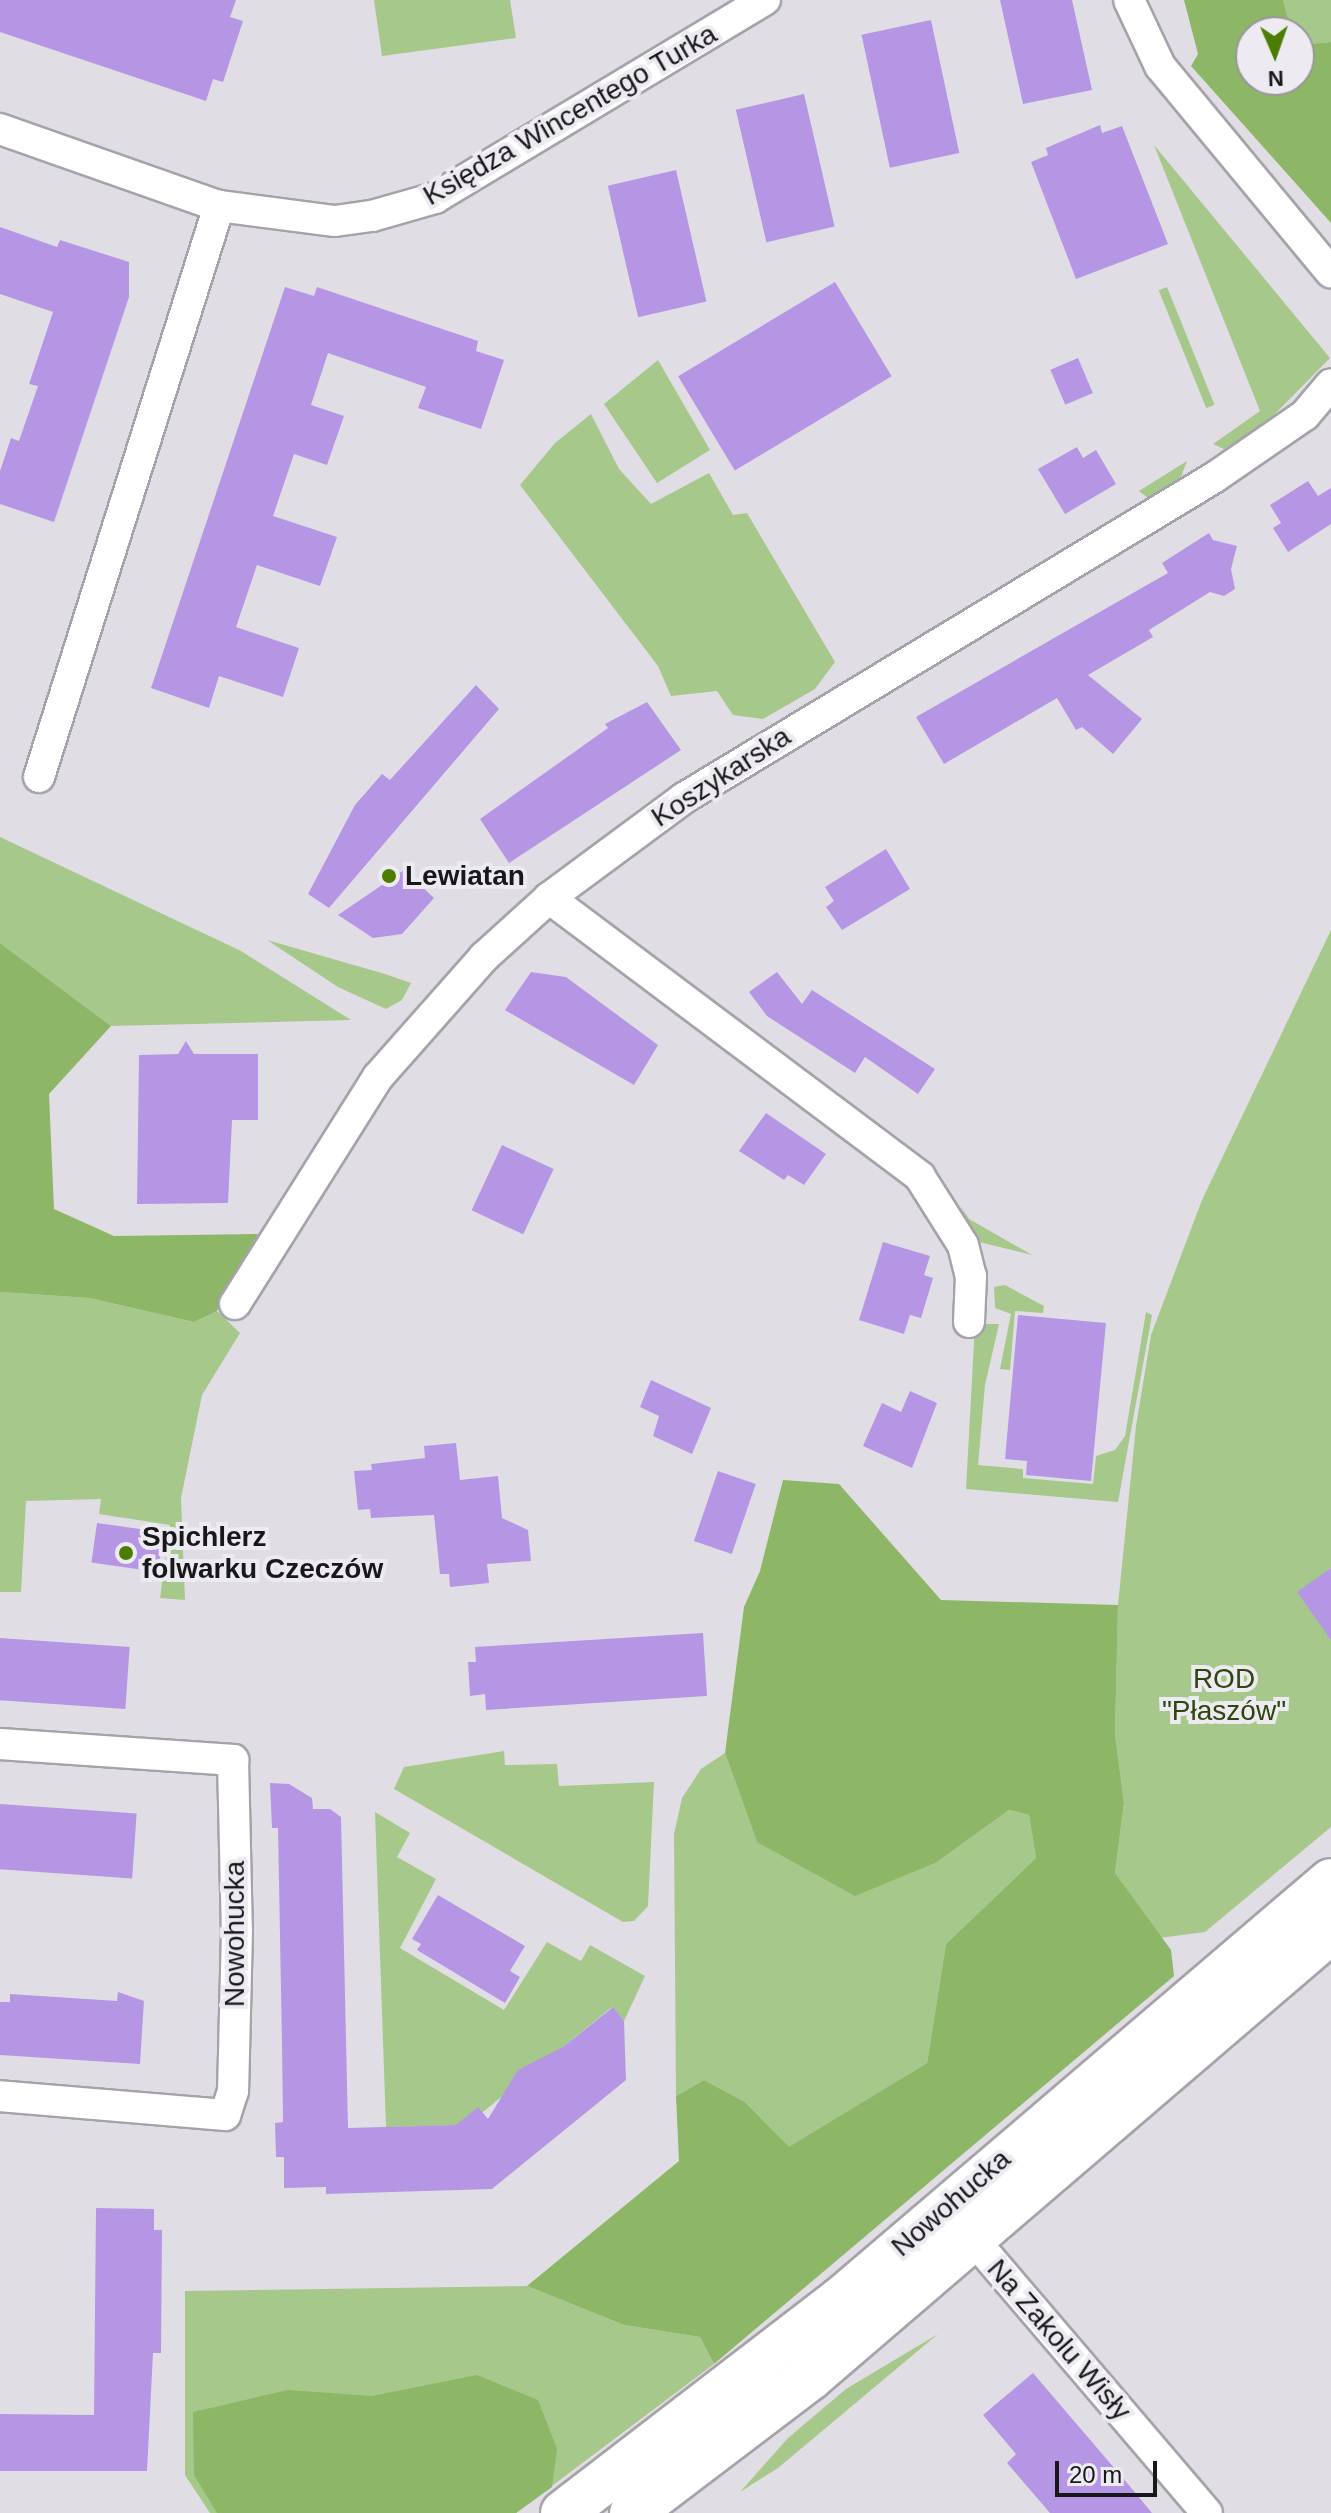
<!DOCTYPE html>
<meta charset="utf-8">
<style>
body{margin:0}
#map{position:relative;width:1331px;height:2513px;overflow:hidden;background:#e0dee4;font-family:Arial,sans-serif}
div>[style]{position:absolute}
[style*='--x']{left:calc(var(--x)*1px);top:calc(var(--y)*1px);width:calc(var(--w)*1px);rotate:calc(var(--a)*1deg)}
.green>*{inset:0;background:#a7c88b;transform-origin:0 0}
.forest>*{inset:0;background:#8eb667}
.building>*{inset:0;background:#b596e5;transform-origin:0 0}
.roads{filter:drop-shadow(2px 0 #a5a3a9) drop-shadow(-2px 0 #a5a3a9) drop-shadow(0 2px #a5a3a9) drop-shadow(0 -2px #a5a3a9)}
.street>*{height:30px;margin:-15px;padding:0 15px;transform-origin:15px;border-radius:15px;background:#fff}
.secondary>*{height:44px;margin:-22px;padding:0 22px;transform-origin:22px;border-radius:22px;background:#fff}
.dots>*{width:22px;height:22px;translate:-50% -50%;box-sizing:border-box;border:4px solid #edebf1;border-radius:50%}
span{translate:-50% -50%;white-space:nowrap;text-align:center;line-height:1.15;-webkit-text-stroke:8px #edebf1;paint-order:stroke}
.street-label{font-size:28px;color:#181719}
.poi-label{font-size:28px;color:#181719;font-weight:700}
.left{translate:0 -50%;text-align:left}
.park-label{font-size:28px;color:#2c460d}
.north{position:absolute;left:1235px;top:16px;width:80px;height:80px;box-sizing:border-box;background:#edebf1;border:2px solid #98969b;border-radius:50%;rotate:178deg;font-size:22px;font-weight:700;line-height:32px;text-align:center;color:#181719}
.north::after{content:'';display:block;margin:auto;width:28px;height:36px;background:#4d7c03;clip-path:polygon(50% 0,100% 100%,50% 72%,0 100%)}
.scale{position:absolute;left:1055px;top:2461px;width:102px;height:36px;box-sizing:border-box;border:4px solid #181719;border-top:0;padding-left:10px;font-size:24px;line-height:28px;white-space:nowrap;color:#181719;-webkit-text-stroke:6px #edebf1;paint-order:stroke}
</style>
<div id="map">
<div class="green">
<i style="clip-path:polygon(374px 0,510px 0,516px 38px,382px 56px)"></i>
<i style="clip-path:polygon(1283px 0,1331px 0,1331px 42px,1299px 45px,1299px 32px,1292px 32px)"></i>
<i style="clip-path:polygon(1154px 145px,1330px 358px,1263px 426px,1224px 449px,1213px 444px,1260px 411px)"></i>
<i style="left:1167px;top:287px;width:127px;height:9px;rotate:68deg"></i>
<i style="clip-path:polygon(658px 360px,710px 450px,657px 483px,604px 404px)"></i>
<i style="clip-path:polygon(591px 414px,619px 469px,651px 504px,709px 473px,733px 515px,747px 513px,835px 662px,815px 689px,763px 719px,733px 715px,717px 691px,671px 696px,658px 666px,520px 485px,555px 443px)"></i>
<i style="clip-path:polygon(1187px 461px,1181px 477px,1157px 493px,1148px 498px,1139px 491px)"></i>
<i style="clip-path:polygon(0 837px,241px 951px,351px 1020px,111px 1026px,0 943px)"></i>
<i style="clip-path:polygon(1331px 930px,1331px 1827px,1205px 1932px,1159px 1938px,1115px 1873px,1124px 1803px,1115px 1734px,1118px 1605px,1136px 1426px,1151px 1335px,1202px 1200px)"></i>
<i style="clip-path:polygon(267px 940px,385px 974px,411px 983px,402px 1000px,386px 1009px,338px 987px)"></i>
<i style="clip-path:polygon(960px 1205px,969px 1219px,1032px 1255px,979px 1242px)"></i>
<i style="clip-path:polygon(1005px 1285px,1044px 1306px,1043px 1313px,1015px 1311px,1010px 1370px,1000px 1369px,1011px 1314px,995px 1308px,994px 1287px)"></i>
<i style="clip-path:polygon(0 1292px,89px 1298px,194px 1322px,217px 1311px,240px 1333px,202px 1395px,181px 1498px,185px 1600px,160px 1598px,170px 1525px,99px 1514px,101px 1499px,26px 1501px,21px 1592px,0 1592px)"></i>
<i style="clip-path:polygon(1146px 1312px,1152px 1315px,1118px 1502px,966px 1489px,975px 1324px,999px 1324px,985px 1385px,978px 1465px,1023px 1469px,1023px 1478px,1093px 1484px,1096px 1456px,1115px 1450px,1125px 1436px)"></i>
<i style="clip-path:polygon(504px 1751px,505px 1765px,557px 1764px,559px 1786px,654px 1782px,648px 1906px,634px 1921px,623px 1922px,394px 1789px,404px 1767px)"></i>
<i style="clip-path:polygon(725px 1753px,757px 1842px,937px 1862px,1009px 1810px,1029px 1815px,1036px 1858px,946px 1944px,927px 2063px,789px 2148px,745px 2102px,704px 2080px,676px 2096px,674px 1834px,682px 1798px,701px 1769px)"></i>
<i style="clip-path:polygon(375px 1812px,410px 1833px,397px 1857px,436px 1879px,400px 1948px,504px 2010px,547px 1942px,581px 1961px,590px 1945px,645px 1976px,624px 2021px,612px 2007px,467px 2125px,386px 2127px)"></i>
<i style="clip-path:polygon(527px 2286px,624px 2325px,700px 2337px,714px 2364px,516px 2513px,210px 2513px,185px 2475px,185px 2291px)"></i>
<i style="clip-path:polygon(938px 2334px,778px 2468px,740px 2492px,788px 2438px,846px 2389px)"></i>
</div>
<div class="forest">
<i style="clip-path:polygon(1184px 0,1283px 0,1292px 32px,1251px 32px,1251px 80px,1299px 80px,1299px 45px,1331px 42px,1331px 223px,1191px 66px,1198px 54px)"></i>
<i style="clip-path:polygon(0 943px,111px 1026px,49px 1094px,54px 1209px,114px 1236px,258px 1234px,217px 1311px,194px 1322px,89px 1298px,0 1292px)"></i>
<i style="clip-path:polygon(783px 1480px,839px 1484px,941px 1600px,1118px 1605px,1115px 1734px,1124px 1803px,1115px 1873px,1171px 1950px,1174px 1976px,714px 2364px,700px 2337px,624px 2325px,527px 2286px,679px 2161px,676px 2096px,704px 2080px,745px 2102px,789px 2147px,927px 2063px,946px 1944px,1036px 1858px,1029px 1815px,1009px 1810px,937px 1862px,855px 1896px,757px 1842px,725px 1753px,744px 1607px,760px 1571px)"></i>
<i style="clip-path:polygon(477px 2375px,538px 2400px,557px 2449px,552px 2487px,516px 2513px,217px 2513px,194px 2475px,193px 2412px,288px 2390px,372px 2396px)"></i>
</div>
<div class="building">
<i style="clip-path:polygon(0 0,236px 0,230px 17px,243px 21px,223px 82px,213px 79px,206px 101px,0 32px)"></i>
<i style="clip-path:polygon(1000px 0,1072px 0,1092px 90px,1023px 104px)"></i>
<i style="left:931px;top:20px;width:136px;height:71px;rotate:78deg"></i>
<i style="left:804px;top:94px;width:136px;height:70px;rotate:77deg"></i>
<i style="clip-path:polygon(1100px 125px,1102px 133px,1122px 126px,1168px 244px,1076px 279px,1031px 162px,1048px 155px,1046px 148px)"></i>
<i style="left:676px;top:170px;width:135px;height:70px;rotate:77deg"></i>
<i style="clip-path:polygon(0 227px,57px 247px,60px 240px,129px 262px,129px 297px,54px 522px,0 504px,0 471px,11px 438px,19px 441px,38px 386px,29px 384px,53px 312px,0 294px)"></i>
<i style="left:835px;top:282px;width:110px;height:183px;rotate:59deg"></i>
<i style="clip-path:polygon(285px 287px,314px 296px,317px 287px,478px 341px,476px 351px,504px 360px,481px 429px,418px 408px,426px 387px,328px 353px,311px 405px,344px 416px,327px 465px,294px 454px,273px 516px,337px 537px,320px 586px,257px 565px,236px 627px,299px 648px,283px 697px,219px 676px,209px 708px,151px 688px)"></i>
<i style="left:1078px;top:358px;width:38px;height:30px;rotate:67deg"></i>
<i style="clip-path:polygon(1077px 447px,1083px 458px,1096px 450px,1116px 484px,1065px 514px,1038px 469px)"></i>
<i style="clip-path:polygon(1308px 481px,1318px 496px,1331px 488px,1331px 524px,1288px 552px,1273px 528px,1281px 523px,1270px 505px)"></i>
<i style="clip-path:polygon(1209px 533px,1213px 540px,1237px 546px,1231px 569px,1235px 589px,1224px 596px,1210px 592px,1149px 630px,1153px 637px,1088px 675px,1142px 719px,1113px 754px,1082px 727px,1076px 730px,1057px 698px,944px 764px,916px 717px,1168px 573px,1162px 563px)"></i>
<i style="clip-path:polygon(476px 685px,499px 709px,329px 908px,308px 894px,355px 805px,382px 774px,390px 780px)"></i>
<i style="clip-path:polygon(647px 702px,681px 750px,509px 863px,480px 819px,608px 728px,605px 724px)"></i>
<i style="clip-path:polygon(886px 849px,910px 889px,842px 930px,826px 907px,834px 901px,825px 887px)"></i>
<i style="clip-path:polygon(404px 870px,434px 898px,402px 934px,373px 938px,338px 915px)"></i>
<i style="clip-path:polygon(531px 972px,566px 977px,658px 1045px,634px 1085px,505px 1010px)"></i>
<i style="clip-path:polygon(777px 972px,802px 1004px,812px 990px,935px 1069px,918px 1094px,865px 1057px,855px 1073px,767px 1016px,749px 992px)"></i>
<i style="clip-path:polygon(186px 1041px,194px 1054px,258px 1054px,258px 1120px,232px 1120px,228px 1203px,137px 1204px,139px 1055px,178px 1054px)"></i>
<i style="clip-path:polygon(766px 1113px,826px 1154px,804px 1185px,788px 1175px,784px 1180px,739px 1151px)"></i>
<i style="left:502px;top:1145px;width:57px;height:72px;rotate:25deg"></i>
<i style="clip-path:polygon(883px 1242px,930px 1256px,924px 1275px,933px 1278px,921px 1318px,910px 1315px,904px 1334px,859px 1320px)"></i>
<i style="clip-path:polygon(1018px 1315px,1106px 1323px,1091px 1481px,1026px 1475px,1027px 1461px,1005px 1459px)"></i>
<i style="clip-path:polygon(651px 1380px,711px 1408px,692px 1454px,653px 1436px,659px 1416px,640px 1407px)"></i>
<i style="clip-path:polygon(910px 1391px,937px 1403px,912px 1468px,863px 1446px,882px 1403px,901px 1412px)"></i>
<i style="clip-path:polygon(456px 1443px,460px 1480px,498px 1476px,502px 1518px,528px 1530px,531px 1561px,487px 1564px,489px 1583px,450px 1587px,449px 1574px,440px 1574px,434px 1515px,371px 1518px,370px 1509px,358px 1510px,354px 1471px,372px 1470px,371px 1464px,425px 1458px,424px 1446px)"></i>
<i style="left:718px;top:1471px;width:40px;height:74px;rotate:19deg"></i>
<i style="left:97px;top:1523px;width:67px;height:40px;rotate:8deg"></i>
<i style="clip-path:polygon(1331px 1568px,1331px 1640px,1297px 1592px)"></i>
<i style="clip-path:polygon(703px 1633px,707px 1696px,486px 1710px,485px 1694px,470px 1696px,468px 1662px,476px 1662px,475px 1647px)"></i>
<i style="left:0;top:1638px;width:130px;height:62px;rotate:4deg"></i>
<i style="clip-path:polygon(270px 1783px,289px 1784px,312px 1798px,313px 1809px,330px 1809px,341px 1817px,348px 2128px,456px 2125px,478px 2107px,488px 2119px,518px 2070px,563px 2047px,613px 2007px,624px 2021px,626px 2080px,492px 2189px,326px 2194px,326px 2187px,284px 2188px,284px 2157px,276px 2157px,275px 2123px,283px 2122px,282px 2044px,278px 1828px,272px 1828px)"></i>
<i style="left:0;top:1804px;width:137px;height:65px;rotate:4deg"></i>
<i style="clip-path:polygon(438px 1895px,525px 1946px,510px 1971px,520px 1977px,505px 2003px,417px 1950px,421px 1944px,412px 1939px)"></i>
<i style="clip-path:polygon(118px 1992px,144px 2001px,140px 2064px,0 2055px,0 2002px,10px 2002px,10px 1994px,117px 2001px)"></i>
<i style="clip-path:polygon(96px 2208px,154px 2209px,154px 2230px,162px 2230px,161px 2353px,153px 2353px,147px 2471px,0 2471px,0 2414px,94px 2415px)"></i>
<i style="clip-path:polygon(1033px 2373px,1133px 2490px,1152px 2513px,1050px 2513px,1007px 2463px,1016px 2454px,983px 2415px)"></i>
</div>
<div class="roads">
<div class="street">
<i style="--x:1129;--y:0;--w:73;--a:64.8"></i>
<i style="--x:1160;--y:66;--w:268;--a:50.4"></i>
<i style="--x:0;--y:129;--w:232;--a:19.4"></i>
<i style="--x:219;--y:206;--w:117;--a:7.4"></i>
<i style="--x:335;--y:221;--w:37;--a:-8"></i>
<i style="--x:372;--y:216;--w:66;--a:-15.9"></i>
<i style="--x:435;--y:198;--w:385;--a:-31"></i>
<i style="--x:39;--y:777;--w:599;--a:-72.5"></i>
<i style="--x:549;--y:898;--w:464;--a:36.9"></i>
<i style="--x:920;--y:1177;--w:80;--a:57.7"></i>
<i style="--x:963;--y:1245;--w:32;--a:76"></i>
<i style="--x:971;--y:1276;--w:46;--a:92.5"></i>
<i style="--x:235;--y:1304;--w:268;--a:-57.8"></i>
<i style="--x:378;--y:1077;--w:160;--a:-48.5"></i>
<i style="--x:484;--y:957;--w:88;--a:-42.2"></i>
<i style="--x:549;--y:898;--w:168;--a:-36.5"></i>
<i style="--x:684;--y:798;--w:620;--a:-31.15"></i>
<i style="--x:1215;--y:477;--w:109;--a:-34.6"></i>
<i style="--x:1305;--y:415;--w:40;--a:-50"></i>
<i style="--x:0;--y:1744;--w:234;--a:3.9"></i>
<i style="--x:233;--y:1760;--w:170;--a:88.7"></i>
<i style="--x:237;--y:1930;--w:161;--a:91.4"></i>
<i style="--x:233;--y:2091;--w:25;--a:108"></i>
<i style="--x:225;--y:2115;--w:226;--a:-175.2"></i>
<i style="--x:973;--y:2239;--w:360;--a:49.5"></i>
</div>
<div class="secondary">
<i style="--x:563;--y:2513;--w:349;--a:-37.6"></i>
<i style="--x:840;--y:2300;--w:645;--a:-40.48"></i>
<i style="--x:632;--y:2513;--w:225;--a:-37.2"></i>
<i style="--x:811;--y:2377;--w:685;--a:-40.62"></i>
</div>
</div>
<div class="dots">
<i style="left:389px;top:876px;background:#4d7c03"></i>
<i style="left:126px;top:1553px;background:#4d7c03"></i>
</div>
<div class="street-label">
<span style="left:570px;top:115px;rotate:-30deg">Księdza Wincentego Turka</span>
<span style="left:721px;top:777px;rotate:-33deg">Koszykarska</span>
<span style="left:235px;top:1934px;rotate:-90deg">Nowohucka</span>
<span style="left:951px;top:2203px;rotate:-41deg">Nowohucka</span>
<span style="left:1059px;top:2340px;rotate:49deg">Na Zakolu Wisły</span>
</div>
<div class="poi-label">
<span class="left" style="left:405px;top:876px">Lewiatan</span>
<span class="left" style="left:142px;top:1553px">Spichlerz<br>folwarku Czeczów</span>
</div>
<div class="park-label">
<span style="left:1224px;top:1695px">ROD<br>"Płaszów"</span>
</div>
<div class="north">N</div>
<div class="scale">20 m</div>
</div>
